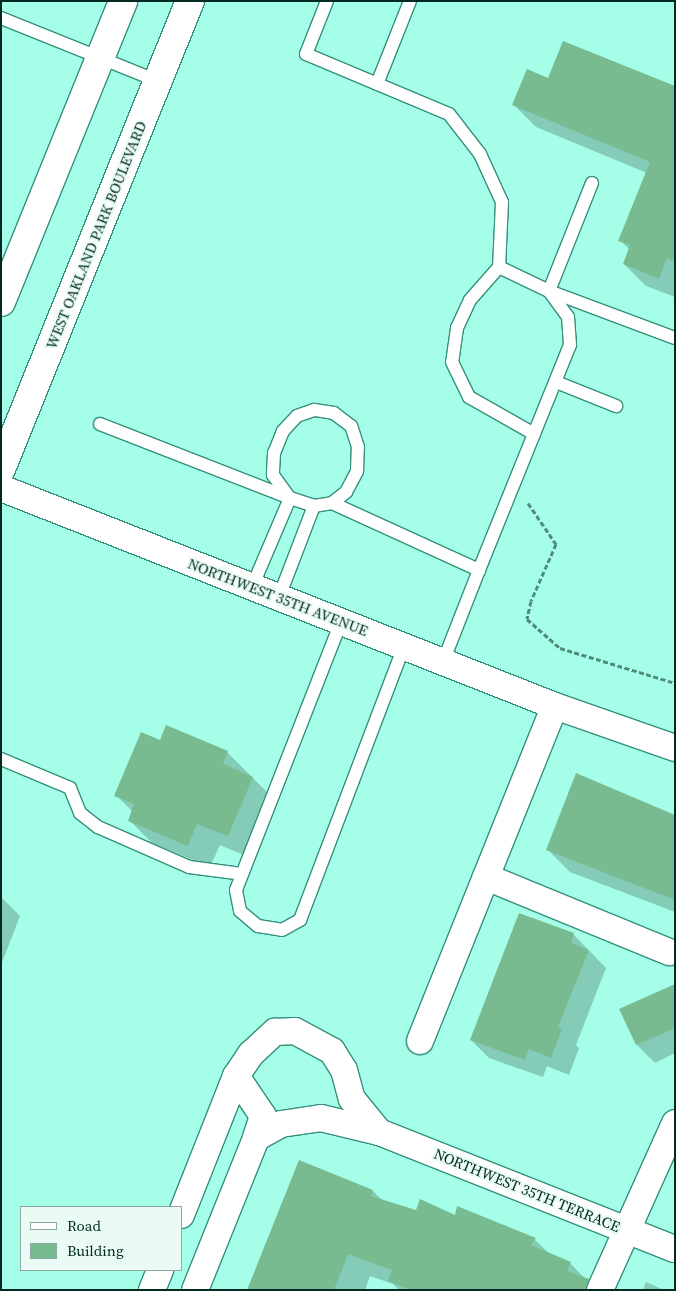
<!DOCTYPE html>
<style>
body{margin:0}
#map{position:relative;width:676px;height:1291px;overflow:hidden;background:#a5fee7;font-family:"Source Serif 4",serif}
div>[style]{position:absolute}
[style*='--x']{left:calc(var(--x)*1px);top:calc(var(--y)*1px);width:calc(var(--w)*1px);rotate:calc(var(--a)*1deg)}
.shadow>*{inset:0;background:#0003}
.building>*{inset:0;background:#78bb91}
.path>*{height:3px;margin-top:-1.5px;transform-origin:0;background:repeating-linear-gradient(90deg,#4e8d7e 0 5px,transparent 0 7.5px)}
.roads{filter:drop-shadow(1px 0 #34907c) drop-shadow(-1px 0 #34907c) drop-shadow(0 1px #34907c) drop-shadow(0 -1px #34907c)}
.lane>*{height:12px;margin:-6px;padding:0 6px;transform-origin:6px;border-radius:6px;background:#fff}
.street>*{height:26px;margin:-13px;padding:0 13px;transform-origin:13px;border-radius:13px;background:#fff}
.primary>*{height:28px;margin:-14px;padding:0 14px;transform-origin:14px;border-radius:14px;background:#fff}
span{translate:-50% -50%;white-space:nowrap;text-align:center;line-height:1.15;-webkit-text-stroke:4px #eafbf6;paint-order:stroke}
.street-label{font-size:15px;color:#022a22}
.frame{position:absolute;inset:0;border:2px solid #022a22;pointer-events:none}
.legend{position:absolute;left:20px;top:1206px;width:162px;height:65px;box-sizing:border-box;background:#eafbf6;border:1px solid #8da7a1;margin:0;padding:6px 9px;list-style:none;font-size:15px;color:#022a22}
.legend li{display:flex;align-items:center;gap:10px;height:25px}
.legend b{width:25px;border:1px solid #8da7a1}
</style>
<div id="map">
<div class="shadow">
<i style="clip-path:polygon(549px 79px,675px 88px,675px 297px,646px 286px,624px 264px,630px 250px,620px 240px,647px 173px,536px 127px,514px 105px)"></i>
<i style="clip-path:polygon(161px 742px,227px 752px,275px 800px,251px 858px,220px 845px,210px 867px,152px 843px,129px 820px,133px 812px,116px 795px)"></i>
<i style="clip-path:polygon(577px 775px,675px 816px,675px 912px,570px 872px,548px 850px)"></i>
<i style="clip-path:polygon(1px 897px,20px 916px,1px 965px)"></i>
<i style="clip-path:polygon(573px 934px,606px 968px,576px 1045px,579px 1048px,569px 1075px,547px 1066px,543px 1077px,489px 1058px,471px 1040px)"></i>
<i style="clip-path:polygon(675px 986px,675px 1053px,655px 1063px,637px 1045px,621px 1010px)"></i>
<i style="clip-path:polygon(373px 1191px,382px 1200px,417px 1211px,456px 1217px,458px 1208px,535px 1240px,551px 1255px,570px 1263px,592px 1286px,590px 1290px,399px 1290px,393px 1284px,370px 1276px,365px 1290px,249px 1290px)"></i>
<i style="clip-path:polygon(646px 1282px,664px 1290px,643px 1290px)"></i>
</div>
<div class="building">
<i style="clip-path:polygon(563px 41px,675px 86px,675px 262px,667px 258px,659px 279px,623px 264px,630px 245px,618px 241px,650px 162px,512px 105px,527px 69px,548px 78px)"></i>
<i style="clip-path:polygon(166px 725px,228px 751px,223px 764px,253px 777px,228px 836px,197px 824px,188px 846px,128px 821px,134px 804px,114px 796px,141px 732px,160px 740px)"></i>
<i style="clip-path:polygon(576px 773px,675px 815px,675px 900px,546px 850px)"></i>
<i style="clip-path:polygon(519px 913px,574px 933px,571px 943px,589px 950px,558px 1027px,562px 1029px,551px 1058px,529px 1049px,525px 1060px,470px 1040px)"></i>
<i style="clip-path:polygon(675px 984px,675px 1028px,636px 1045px,619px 1009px)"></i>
<i style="clip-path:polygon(299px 1160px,373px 1190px,371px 1196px,416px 1210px,420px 1199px,455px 1215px,457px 1206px,536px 1238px,531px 1245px,571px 1262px,567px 1271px,589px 1279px,585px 1290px,411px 1290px,388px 1281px,392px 1270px,348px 1254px,334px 1290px,247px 1290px)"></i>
</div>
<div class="path">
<i style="--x:528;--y:503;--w:50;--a:55.7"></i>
<i style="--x:556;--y:544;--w:62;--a:113.7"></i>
<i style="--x:531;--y:601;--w:18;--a:103"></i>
<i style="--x:527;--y:619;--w:44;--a:41.3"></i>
<i style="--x:560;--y:648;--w:120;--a:16.9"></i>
</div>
<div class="roads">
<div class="lane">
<i style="--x:327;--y:1;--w:57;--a:111.6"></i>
<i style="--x:306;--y:54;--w:155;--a:22.8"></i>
<i style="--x:449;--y:114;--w:51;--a:52.2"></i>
<i style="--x:480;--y:154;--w:53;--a:65.4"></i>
<i style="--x:502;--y:202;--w:65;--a:92.6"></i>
<i style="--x:499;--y:267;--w:44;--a:131.3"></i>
<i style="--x:470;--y:300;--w:31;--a:115"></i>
<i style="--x:457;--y:328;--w:34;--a:98"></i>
<i style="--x:452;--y:362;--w:39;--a:64"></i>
<i style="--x:469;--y:397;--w:75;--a:29.6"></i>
<i style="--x:1;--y:18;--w:169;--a:21.9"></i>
<i style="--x:377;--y:84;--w:89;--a:-68.3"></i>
<i style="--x:592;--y:183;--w:116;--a:111.7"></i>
<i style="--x:549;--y:291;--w:134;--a:20.5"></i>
<i style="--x:556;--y:382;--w:65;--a:21.8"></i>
<i style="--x:100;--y:424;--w:204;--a:21.3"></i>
<i style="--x:290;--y:498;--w:97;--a:113.1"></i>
<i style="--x:332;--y:503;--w:18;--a:-38"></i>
<i style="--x:346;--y:492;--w:24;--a:-62"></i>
<i style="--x:357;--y:471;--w:24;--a:-88"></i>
<i style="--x:358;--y:447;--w:22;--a:-108"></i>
<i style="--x:351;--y:426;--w:21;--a:-143"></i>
<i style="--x:334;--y:413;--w:20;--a:-171"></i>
<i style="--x:314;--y:410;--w:18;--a:161"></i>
<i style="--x:297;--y:416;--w:21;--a:133"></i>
<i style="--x:283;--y:431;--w:24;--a:112"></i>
<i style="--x:274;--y:453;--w:22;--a:93"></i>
<i style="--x:273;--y:475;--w:29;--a:54"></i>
<i style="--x:290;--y:498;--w:25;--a:18"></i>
<i style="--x:314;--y:506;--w:18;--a:-9"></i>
<i style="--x:332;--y:503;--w:162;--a:24.5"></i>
<i style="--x:479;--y:570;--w:99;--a:111.4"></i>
<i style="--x:479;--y:570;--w:243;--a:-68"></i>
<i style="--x:570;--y:345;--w:28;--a:-94"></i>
<i style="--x:568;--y:317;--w:32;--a:-126"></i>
<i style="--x:549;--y:291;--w:55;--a:-154.4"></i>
<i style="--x:279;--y:597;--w:97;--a:-69"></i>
<i style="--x:341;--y:622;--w:288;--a:111.4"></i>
<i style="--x:236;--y:890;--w:21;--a:79"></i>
<i style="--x:240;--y:911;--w:23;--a:40"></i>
<i style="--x:258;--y:926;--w:24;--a:9"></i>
<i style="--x:282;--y:930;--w:21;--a:-29"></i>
<i style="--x:300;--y:920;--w:293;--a:-69.2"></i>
<i style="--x:1;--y:759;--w:75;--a:22.8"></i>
<i style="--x:70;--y:788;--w:27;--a:68"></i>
<i style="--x:80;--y:813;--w:23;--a:38"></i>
<i style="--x:98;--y:827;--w:99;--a:23.7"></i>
<i style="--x:189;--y:867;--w:53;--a:7.5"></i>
</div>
<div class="street">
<i style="--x:1;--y:488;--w:595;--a:21.48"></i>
<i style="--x:555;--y:706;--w:127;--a:19.3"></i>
<i style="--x:486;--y:877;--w:198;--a:22.3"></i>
<i style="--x:420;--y:1041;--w:361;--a:-68.1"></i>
<i style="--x:236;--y:1076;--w:48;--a:56"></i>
<i style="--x:263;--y:1116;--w:23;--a:108"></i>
<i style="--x:181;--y:1215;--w:149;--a:-68.4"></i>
<i style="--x:236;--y:1076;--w:27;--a:-56"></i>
<i style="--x:251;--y:1054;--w:33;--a:-43"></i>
<i style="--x:275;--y:1032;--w:20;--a:-3"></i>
<i style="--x:295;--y:1031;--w:42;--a:28.4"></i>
<i style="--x:332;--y:1051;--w:22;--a:58"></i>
<i style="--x:344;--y:1070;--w:30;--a:75"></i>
<i style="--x:352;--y:1099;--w:43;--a:50.7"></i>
<i style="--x:152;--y:1290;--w:22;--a:-68"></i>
<i style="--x:195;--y:1290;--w:164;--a:-68.1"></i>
<i style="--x:256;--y:1138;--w:29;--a:-29"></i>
<i style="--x:281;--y:1124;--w:40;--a:-8.5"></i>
<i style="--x:321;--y:1118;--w:60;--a:13.6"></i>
<i style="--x:379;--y:1132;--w:318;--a:21.6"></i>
<i style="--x:600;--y:1290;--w:183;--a:-65.8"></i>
</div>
<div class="primary">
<i style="--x:1;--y:302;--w:325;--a:-67.9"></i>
<i style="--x:1;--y:469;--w:505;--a:-68.01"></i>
</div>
</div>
<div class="street-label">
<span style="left:96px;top:235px;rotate:-68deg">WEST OAKLAND PARK BOULEVARD</span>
<span style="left:278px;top:597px;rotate:21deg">NORTHWEST 35TH AVENUE</span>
<span style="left:527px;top:1190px;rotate:22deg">NORTHWEST 35TH TERRACE</span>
</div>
<div class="frame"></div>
<ul class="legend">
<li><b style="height:6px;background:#fff"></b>Road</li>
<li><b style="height:14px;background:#78bb91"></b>Building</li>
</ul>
</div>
